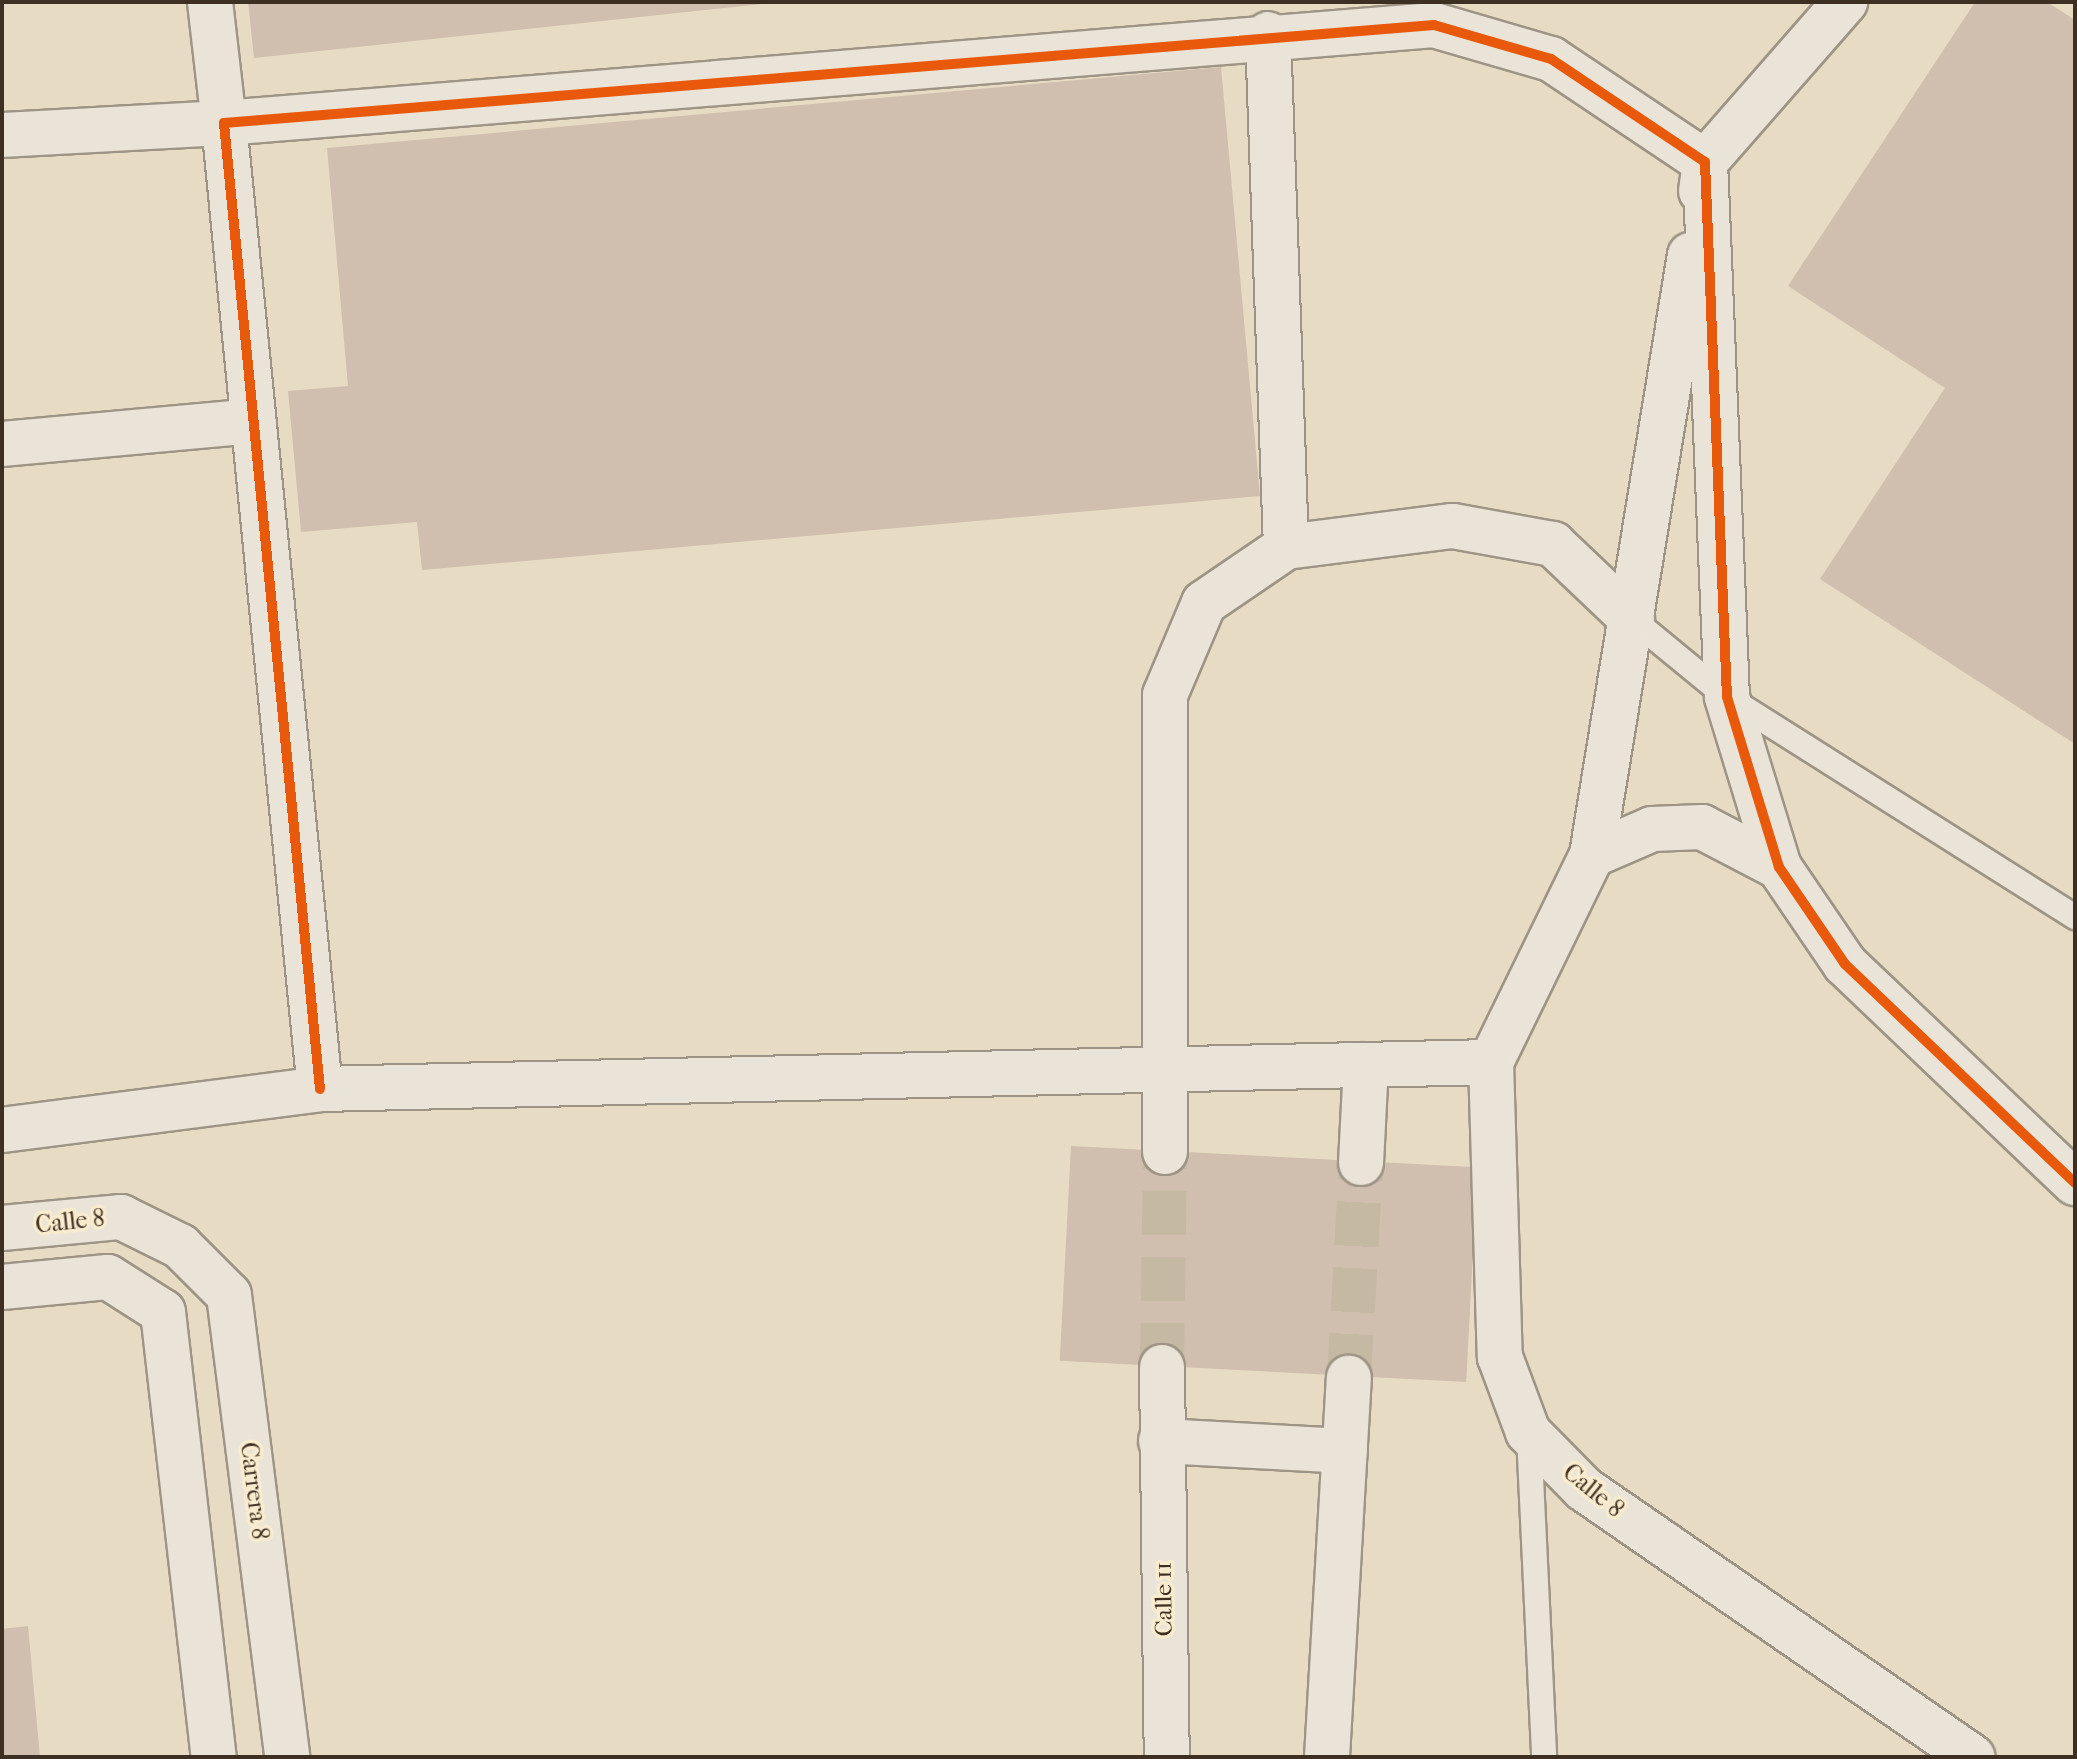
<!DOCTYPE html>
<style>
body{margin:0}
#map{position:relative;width:2077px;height:1759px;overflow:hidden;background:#e7dcc3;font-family:"IM FELL French Canon",serif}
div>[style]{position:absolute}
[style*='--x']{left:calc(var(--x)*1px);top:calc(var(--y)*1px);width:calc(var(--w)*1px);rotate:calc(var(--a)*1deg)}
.building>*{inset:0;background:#d0beae;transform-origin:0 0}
.minor-tunnel>*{height:44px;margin-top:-22px;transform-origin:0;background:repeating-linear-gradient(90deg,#c5b9a3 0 44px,transparent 0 66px)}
.roads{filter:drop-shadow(2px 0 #9d9485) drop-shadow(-2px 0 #9d9485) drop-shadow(0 2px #9d9485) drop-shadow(0 -2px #9d9485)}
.service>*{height:24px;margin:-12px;padding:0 12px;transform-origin:12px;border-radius:12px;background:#eae4d8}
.minor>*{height:44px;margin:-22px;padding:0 22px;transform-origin:22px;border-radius:22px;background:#eae4d8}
.cycleway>*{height:10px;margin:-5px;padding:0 5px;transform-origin:5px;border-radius:5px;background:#e8590c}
span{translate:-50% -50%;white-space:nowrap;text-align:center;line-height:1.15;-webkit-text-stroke:7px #f9ecce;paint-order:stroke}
.street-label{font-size:24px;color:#3e2f23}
.frame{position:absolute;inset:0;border:4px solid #3e2f23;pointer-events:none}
</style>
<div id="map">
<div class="building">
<i style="clip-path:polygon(248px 2px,762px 2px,762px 4px,254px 58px)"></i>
<i style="clip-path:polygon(1975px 2px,2047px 2px,2075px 20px,2075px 744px,1820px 579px,1945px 388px,1788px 286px)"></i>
<i style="clip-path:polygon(1221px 67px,1260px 496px,422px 570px,417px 522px,301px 532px,288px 391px,348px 386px,327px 148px)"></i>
<i style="left:1071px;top:1146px;width:407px;height:215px;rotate:3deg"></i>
<i style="clip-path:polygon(28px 1626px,40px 1757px,2px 1757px,2px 1629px)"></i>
</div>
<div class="minor-tunnel">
<i style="--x:1162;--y:1367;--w:215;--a:-89.2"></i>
<i style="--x:1349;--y:1378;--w:215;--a:-86.8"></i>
</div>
<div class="roads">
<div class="service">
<i style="--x:1632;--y:619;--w:123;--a:39.4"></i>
<i style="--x:1727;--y:697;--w:412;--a:32.3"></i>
<i style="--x:1529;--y:1435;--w:322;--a:87.3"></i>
</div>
<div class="minor">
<i style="--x:2;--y:135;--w:222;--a:-3.1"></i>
<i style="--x:224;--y:123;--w:122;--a:-96.6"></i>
<i style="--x:1701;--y:191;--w:29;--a:-82"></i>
<i style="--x:1705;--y:162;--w:213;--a:-48.8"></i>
<i style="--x:1690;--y:255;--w:608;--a:99.28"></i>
<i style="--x:1592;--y:855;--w:230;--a:116"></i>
<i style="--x:1491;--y:1062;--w:295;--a:88.3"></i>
<i style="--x:1500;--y:1357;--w:80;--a:69.5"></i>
<i style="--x:1528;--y:1432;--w:80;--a:45.5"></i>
<i style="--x:1584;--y:1489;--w:472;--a:34.6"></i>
<i style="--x:2;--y:444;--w:252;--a:-5.2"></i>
<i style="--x:1286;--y:547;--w:168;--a:-7.2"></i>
<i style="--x:1453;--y:526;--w:102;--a:10.2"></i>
<i style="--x:1553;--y:544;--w:109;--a:43.5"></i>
<i style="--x:1592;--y:855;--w:65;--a:-23.4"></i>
<i style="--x:1652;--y:829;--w:50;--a:-2.3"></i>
<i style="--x:1702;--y:827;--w:87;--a:27.5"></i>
<i style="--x:320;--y:1089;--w:971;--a:-95.68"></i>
<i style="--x:224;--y:123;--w:1214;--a:-4.63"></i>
<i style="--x:1434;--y:25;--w:122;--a:16.2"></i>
<i style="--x:1551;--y:59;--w:185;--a:33.8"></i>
<i style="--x:1705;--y:162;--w:535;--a:87.65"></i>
<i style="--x:1727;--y:697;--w:178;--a:73"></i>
<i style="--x:1779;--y:867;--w:117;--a:55.8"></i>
<i style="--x:1845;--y:964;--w:318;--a:43.6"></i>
<i style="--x:2;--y:1130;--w:321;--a:-7.3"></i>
<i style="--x:320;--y:1089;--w:1171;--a:-1.32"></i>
<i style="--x:1165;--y:1152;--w:457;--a:-90"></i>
<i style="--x:1165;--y:695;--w:100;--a:-67"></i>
<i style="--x:1204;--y:603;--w:99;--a:-34.3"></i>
<i style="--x:1286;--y:547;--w:513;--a:-92.01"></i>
<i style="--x:1361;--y:1163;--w:98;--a:-87.1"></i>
<i style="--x:2;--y:1228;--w:120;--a:-5.3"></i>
<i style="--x:121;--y:1217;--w:66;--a:26.2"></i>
<i style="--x:180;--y:1246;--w:69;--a:45"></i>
<i style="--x:229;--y:1295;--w:466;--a:82.8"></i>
<i style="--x:2;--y:1287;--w:106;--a:-5.4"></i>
<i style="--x:108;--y:1277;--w:65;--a:32.5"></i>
<i style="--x:163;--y:1312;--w:448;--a:83.5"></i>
<i style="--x:1162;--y:1367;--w:390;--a:89.3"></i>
<i style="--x:1161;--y:1441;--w:184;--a:3.1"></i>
<i style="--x:1327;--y:1757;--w:380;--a:-86.7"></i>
</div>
</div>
<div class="cycleway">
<i style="--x:320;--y:1089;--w:971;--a:-95.68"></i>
<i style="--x:224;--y:123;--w:1214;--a:-4.63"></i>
<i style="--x:1434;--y:25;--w:122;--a:16.2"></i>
<i style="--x:1551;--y:59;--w:185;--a:33.8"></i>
<i style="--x:1705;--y:162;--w:535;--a:87.65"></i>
<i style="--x:1727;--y:697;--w:178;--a:73"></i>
<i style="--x:1779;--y:867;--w:117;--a:55.8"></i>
<i style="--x:1845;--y:964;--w:318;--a:43.6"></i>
</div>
<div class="street-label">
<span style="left:70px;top:1222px;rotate:-6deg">Calle 8</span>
<span style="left:254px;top:1491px;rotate:83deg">Carrera 8</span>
<span style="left:1593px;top:1491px;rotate:39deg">Calle 8</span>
<span style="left:1164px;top:1599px;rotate:-91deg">Calle 11</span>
</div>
<div class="frame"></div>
</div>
